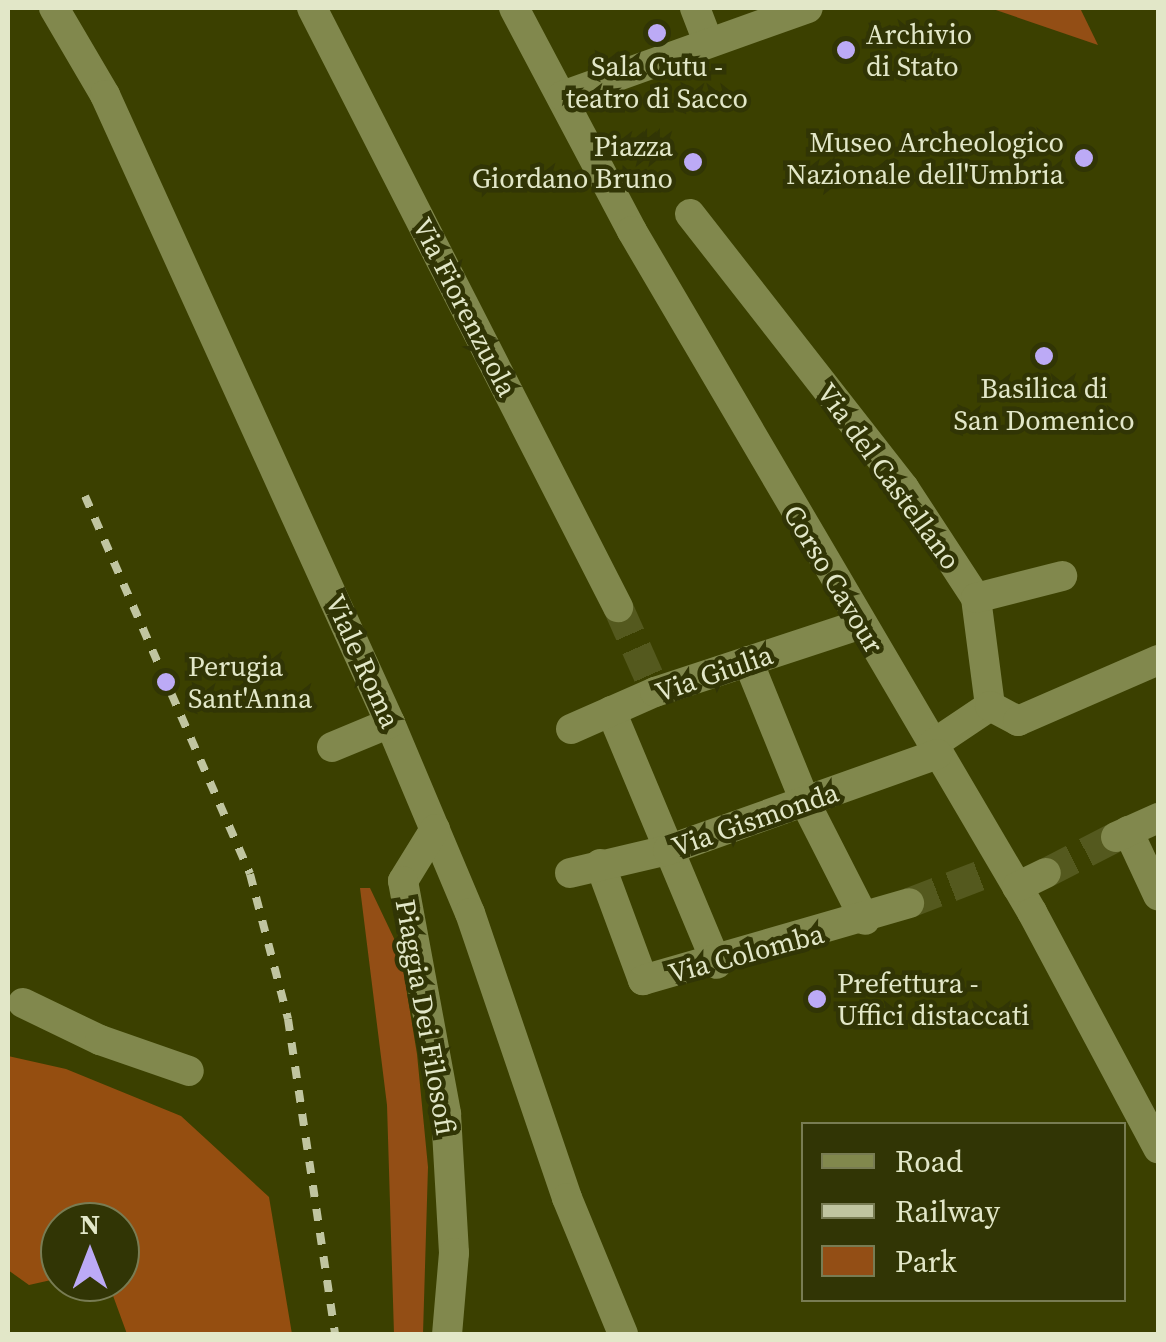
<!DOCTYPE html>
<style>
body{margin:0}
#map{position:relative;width:1166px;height:1342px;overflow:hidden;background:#3b4000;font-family:"Source Serif 4",serif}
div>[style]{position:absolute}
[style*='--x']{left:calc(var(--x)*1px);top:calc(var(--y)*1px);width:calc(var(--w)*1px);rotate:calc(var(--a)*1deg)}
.green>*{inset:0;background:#934e15}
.forest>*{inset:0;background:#954e10}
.minor-tunnel>*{height:30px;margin-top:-15px;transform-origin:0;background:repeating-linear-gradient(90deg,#54591e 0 30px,transparent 0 45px)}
.minor>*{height:30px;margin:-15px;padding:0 15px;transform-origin:15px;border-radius:15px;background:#81884d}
.rail>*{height:8px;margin-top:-4px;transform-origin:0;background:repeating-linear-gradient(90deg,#c0c5a0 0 12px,transparent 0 24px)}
.dots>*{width:28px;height:28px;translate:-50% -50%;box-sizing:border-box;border:5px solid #313505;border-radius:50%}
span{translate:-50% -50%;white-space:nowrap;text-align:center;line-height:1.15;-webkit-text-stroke:9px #313505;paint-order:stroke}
.poi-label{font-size:28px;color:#e2e7c8}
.left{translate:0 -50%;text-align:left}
.right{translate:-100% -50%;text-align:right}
.street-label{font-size:28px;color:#e2e7c8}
.frame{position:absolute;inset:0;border:10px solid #e2e7c8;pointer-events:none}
.legend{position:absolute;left:801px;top:1122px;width:325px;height:180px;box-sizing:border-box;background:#313505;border:2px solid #787c53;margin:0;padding:12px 18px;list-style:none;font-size:30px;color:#e2e7c8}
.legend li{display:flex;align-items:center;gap:20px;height:50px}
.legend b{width:50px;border:2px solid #787c53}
.north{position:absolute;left:40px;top:1202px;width:100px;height:100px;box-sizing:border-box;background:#313505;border:2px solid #787c53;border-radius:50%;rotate:0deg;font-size:28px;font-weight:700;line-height:40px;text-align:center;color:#e2e7c8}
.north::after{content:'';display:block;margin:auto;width:35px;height:45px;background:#bcaaf6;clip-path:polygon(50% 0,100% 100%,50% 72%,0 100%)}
</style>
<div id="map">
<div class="green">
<i style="clip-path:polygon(990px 8px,1080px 8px,1098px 45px)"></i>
<i style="clip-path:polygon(360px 888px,370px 888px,400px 951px,417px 1054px,428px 1167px,423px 1334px,394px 1334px,387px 1105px)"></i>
</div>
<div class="forest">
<i style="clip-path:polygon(8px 1056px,66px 1069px,181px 1116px,269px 1197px,292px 1334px,127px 1334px,108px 1282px,120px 1282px,120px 1222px,60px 1222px,60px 1278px,29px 1285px,8px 1270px)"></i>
</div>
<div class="minor-tunnel">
<i style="--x:618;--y:607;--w:77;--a:66.1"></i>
<i style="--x:1046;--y:873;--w:79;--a:-27.2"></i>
<i style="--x:909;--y:903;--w:80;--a:-21.1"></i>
</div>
<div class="minor">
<i style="--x:54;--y:8;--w:101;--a:59.6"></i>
<i style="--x:105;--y:95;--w:690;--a:65.59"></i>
<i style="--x:390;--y:723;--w:206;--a:67.2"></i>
<i style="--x:470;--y:913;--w:301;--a:71.2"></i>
<i style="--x:567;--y:1198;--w:147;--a:67.6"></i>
<i style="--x:312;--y:8;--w:673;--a:62.94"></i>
<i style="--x:514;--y:8;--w:252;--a:62.1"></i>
<i style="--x:632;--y:231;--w:790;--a:59.57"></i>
<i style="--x:1032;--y:912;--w:268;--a:61.9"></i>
<i style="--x:695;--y:8;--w:34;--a:69"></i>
<i style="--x:562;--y:96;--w:261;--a:-19.7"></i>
<i style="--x:690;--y:214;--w:348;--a:52"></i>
<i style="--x:904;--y:488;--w:131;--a:56.8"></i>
<i style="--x:976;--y:598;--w:109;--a:82.6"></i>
<i style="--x:990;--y:706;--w:70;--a:146.1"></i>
<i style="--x:976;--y:598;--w:89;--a:-14.3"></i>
<i style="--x:748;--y:661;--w:154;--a:67.9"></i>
<i style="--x:806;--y:804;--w:130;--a:63"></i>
<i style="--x:990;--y:706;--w:32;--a:28"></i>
<i style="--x:1018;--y:721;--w:153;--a:-23.5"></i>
<i style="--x:611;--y:711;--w:274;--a:67.3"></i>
<i style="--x:571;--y:729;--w:92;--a:-23.8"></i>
<i style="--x:655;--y:692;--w:215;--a:-18.2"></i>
<i style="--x:332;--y:747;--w:63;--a:-22.5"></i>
<i style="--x:435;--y:829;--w:61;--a:121.6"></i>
<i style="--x:403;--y:881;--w:237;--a:79.5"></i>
<i style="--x:446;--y:1114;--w:139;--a:86.7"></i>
<i style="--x:454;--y:1253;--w:81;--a:94.9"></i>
<i style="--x:1128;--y:831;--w:71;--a:64.9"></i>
<i style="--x:1116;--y:837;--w:46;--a:-24.3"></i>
<i style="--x:600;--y:864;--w:124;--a:69.7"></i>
<i style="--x:643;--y:980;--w:277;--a:-16.1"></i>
<i style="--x:570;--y:873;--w:101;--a:-13.2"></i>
<i style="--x:668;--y:850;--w:286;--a:-19.6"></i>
<i style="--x:1017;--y:887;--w:32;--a:-26"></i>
<i style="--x:23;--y:1003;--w:85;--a:25.7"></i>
<i style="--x:100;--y:1040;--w:94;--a:19.2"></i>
</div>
<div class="rail">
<i style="--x:85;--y:496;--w:412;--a:66.4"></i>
<i style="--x:250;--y:874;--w:150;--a:75.3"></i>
<i style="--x:288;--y:1019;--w:318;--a:81.5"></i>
</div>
<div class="dots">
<i style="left:657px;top:33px;background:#bcaaf6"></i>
<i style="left:846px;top:50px;background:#bcaaf6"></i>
<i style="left:1084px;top:158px;background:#bcaaf6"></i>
<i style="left:693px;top:162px;background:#bcaaf6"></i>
<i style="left:1044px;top:356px;background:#bcaaf6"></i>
<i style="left:166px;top:682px;background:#bcaaf6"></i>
<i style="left:817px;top:999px;background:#bcaaf6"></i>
</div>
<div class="poi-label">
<span class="left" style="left:866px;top:50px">Archivio<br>di Stato</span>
<span style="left:657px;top:82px">Sala Cutu -<br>teatro di Sacco</span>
<span class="right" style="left:1064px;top:158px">Museo Archeologico<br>Nazionale dell'Umbria</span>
<span class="right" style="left:673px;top:162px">Piazza<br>Giordano Bruno</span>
<span style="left:1044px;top:404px">Basilica di<br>San Domenico</span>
<span class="left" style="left:188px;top:682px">Perugia<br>Sant'Anna</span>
<span class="left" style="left:837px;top:999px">Prefettura -<br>Uffici distaccati</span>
</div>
<div class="street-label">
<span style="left:465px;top:307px;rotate:63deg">Via Fiorenzuola</span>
<span style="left:889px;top:476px;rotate:54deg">Via del Castellano</span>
<span style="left:834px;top:579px;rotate:59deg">Corso Cavour</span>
<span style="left:363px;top:661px;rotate:66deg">Viale Roma</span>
<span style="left:714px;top:673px;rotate:-19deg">Via Giulia</span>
<span style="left:755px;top:819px;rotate:-19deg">Via Gismonda</span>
<span style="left:746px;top:953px;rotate:-15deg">Via Colomba</span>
<span style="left:426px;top:1017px;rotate:80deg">Piaggia Dei Filosofi</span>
</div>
<div class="frame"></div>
<ul class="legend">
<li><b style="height:12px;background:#81884d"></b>Road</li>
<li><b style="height:12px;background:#c0c5a0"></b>Railway</li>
<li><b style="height:28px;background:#934e15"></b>Park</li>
</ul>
<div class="north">N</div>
</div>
